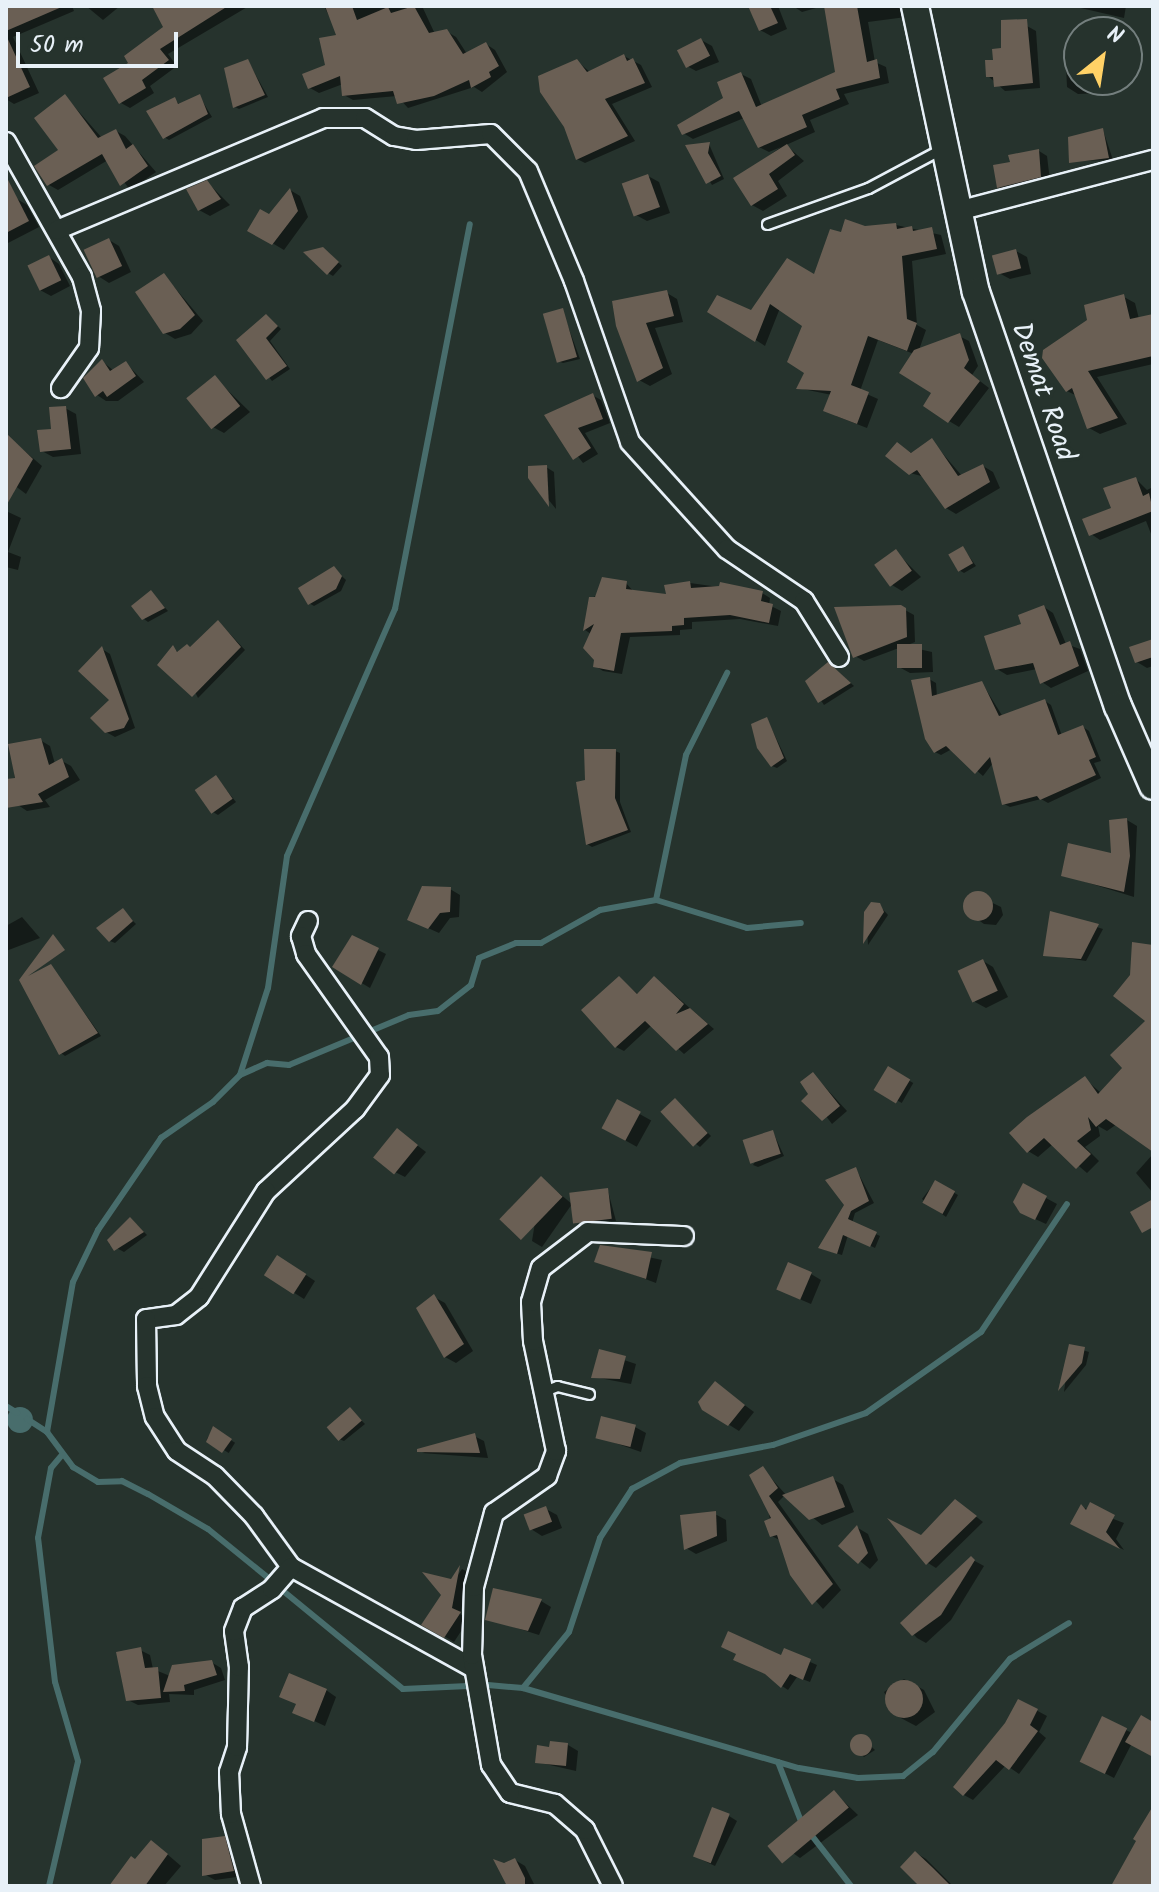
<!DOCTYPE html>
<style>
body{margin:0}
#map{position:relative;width:1159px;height:1892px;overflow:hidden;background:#26332d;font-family:Kalam,sans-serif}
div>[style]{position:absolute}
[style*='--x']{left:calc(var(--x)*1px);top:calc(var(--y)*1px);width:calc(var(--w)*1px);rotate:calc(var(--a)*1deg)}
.water>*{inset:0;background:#486d6c}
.round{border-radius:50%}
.shadow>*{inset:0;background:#0007;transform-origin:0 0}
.stream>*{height:6px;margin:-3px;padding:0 3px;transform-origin:3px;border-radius:3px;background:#486d6c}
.building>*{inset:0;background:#6a5f54;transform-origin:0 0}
.roads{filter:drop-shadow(2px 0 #e8f1f8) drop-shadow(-2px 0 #e8f1f8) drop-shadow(0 2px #e8f1f8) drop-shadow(0 -2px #e8f1f8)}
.lane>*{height:9px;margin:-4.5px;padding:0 4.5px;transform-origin:4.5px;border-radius:4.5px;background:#26332d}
.street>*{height:18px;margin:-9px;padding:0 9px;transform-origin:9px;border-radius:9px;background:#26332d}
.secondary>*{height:26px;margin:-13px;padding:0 13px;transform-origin:13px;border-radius:13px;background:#26332d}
span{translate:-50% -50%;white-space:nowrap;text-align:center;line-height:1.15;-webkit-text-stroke:7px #26332d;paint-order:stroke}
.street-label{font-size:28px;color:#e8f1f8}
.frame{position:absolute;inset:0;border:8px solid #e8f1f8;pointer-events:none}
.north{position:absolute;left:1063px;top:16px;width:80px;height:80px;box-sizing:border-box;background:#26332d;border:2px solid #747f7e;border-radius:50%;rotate:30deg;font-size:22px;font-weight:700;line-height:32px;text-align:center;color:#e8f1f8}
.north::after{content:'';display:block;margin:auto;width:28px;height:36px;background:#ffd166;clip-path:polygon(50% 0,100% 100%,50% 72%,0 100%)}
.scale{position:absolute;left:16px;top:32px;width:162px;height:36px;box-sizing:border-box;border:4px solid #e8f1f8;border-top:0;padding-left:10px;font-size:24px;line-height:28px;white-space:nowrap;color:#e8f1f8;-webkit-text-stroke:6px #26332d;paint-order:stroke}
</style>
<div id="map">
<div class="water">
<i class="round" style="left:7px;top:1407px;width:26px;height:26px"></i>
</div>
<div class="shadow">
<i style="clip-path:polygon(6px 6px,72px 6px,74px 11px,13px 37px,39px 93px,14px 104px,6px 99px)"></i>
<i style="clip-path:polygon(86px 6px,120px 6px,103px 20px)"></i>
<i style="clip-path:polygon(165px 6px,249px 6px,168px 54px,177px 66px,150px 86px,154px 93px,130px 108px,121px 103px,131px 63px,166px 27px)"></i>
<i style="clip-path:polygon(324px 6px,422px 6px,435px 34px,446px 31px,456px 37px,467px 54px,486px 44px,495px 50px,507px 72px,482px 92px,474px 87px,408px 108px,397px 96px,353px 100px,344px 95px,343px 84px,319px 93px,310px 88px,327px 66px,339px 36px)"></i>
<i style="clip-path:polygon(748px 6px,778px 6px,787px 29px,771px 36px,760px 30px)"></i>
<i style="clip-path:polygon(793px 6px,823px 6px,802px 12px)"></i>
<i style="clip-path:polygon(825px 6px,905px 6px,906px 17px,868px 22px,875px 62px,886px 67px,889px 83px,844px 94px,849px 104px,810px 120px,815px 132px,786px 145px,804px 161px,778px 181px,787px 196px,763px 211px,752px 205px,736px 179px,781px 147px,769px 152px,759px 147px,744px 118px,693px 139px,683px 133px,726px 99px,741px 74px,751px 79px,762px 107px,838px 73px)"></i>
<i style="clip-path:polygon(1072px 6px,1126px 6px,1124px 18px)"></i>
<i style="clip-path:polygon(1018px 21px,1036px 31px,1040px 88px,1005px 91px,988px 76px)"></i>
<i style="clip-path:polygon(701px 40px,712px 46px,719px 62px,696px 71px,685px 65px)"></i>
<i style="clip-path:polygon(624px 56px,641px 65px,652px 87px,612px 104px,635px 141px,585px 163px,577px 159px,577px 61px,591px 73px)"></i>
<i style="clip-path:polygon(248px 61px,268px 97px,239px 109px,235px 107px)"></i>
<i style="clip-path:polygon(1079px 65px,1079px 80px,1102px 80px,1103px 93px,1078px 94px,1067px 87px,1066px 66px)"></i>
<i style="clip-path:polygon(65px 96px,102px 138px,116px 131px,125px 136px,156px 172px,130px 190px,108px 160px,58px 190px,49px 185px,61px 150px)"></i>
<i style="clip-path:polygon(200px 97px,212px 117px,169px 140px,164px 137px,174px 99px,180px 105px)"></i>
<i style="clip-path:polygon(1103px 130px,1113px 160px,1071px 161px)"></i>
<i style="clip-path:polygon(709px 144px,724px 179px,712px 185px,688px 146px)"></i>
<i style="clip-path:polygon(1039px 151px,1047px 156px,1050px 181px,1008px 192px,999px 187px,1012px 163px)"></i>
<i style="clip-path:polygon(648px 176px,659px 182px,670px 213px,647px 221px,636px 215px)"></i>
<i style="clip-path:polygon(207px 182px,230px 205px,210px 216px,199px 210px)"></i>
<i style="clip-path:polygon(290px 190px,300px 196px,308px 217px,284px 250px,250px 230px,270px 216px)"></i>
<i style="clip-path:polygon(17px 199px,27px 205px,39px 227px,8px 243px,6px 204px)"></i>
<i style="clip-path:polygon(896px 225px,941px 235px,946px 254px,912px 261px,917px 325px,926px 330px,919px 350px,959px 336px,969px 341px,978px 366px,972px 375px,989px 388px,959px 427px,949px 421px,914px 354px,878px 340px,860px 391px,878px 399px,867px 428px,836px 416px,832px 395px,798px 388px,807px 372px,805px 325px,780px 308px,765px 346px,710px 311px,751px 313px,815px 277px,842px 235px)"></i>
<i style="clip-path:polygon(109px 240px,119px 246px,131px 272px,109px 283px,98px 276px)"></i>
<i style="clip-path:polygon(1016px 251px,1027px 257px,1031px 274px,1010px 279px,999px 273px)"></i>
<i style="clip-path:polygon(328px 252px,342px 266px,333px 276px,328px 273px)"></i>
<i style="clip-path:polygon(49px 257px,59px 264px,70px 286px,51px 296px,40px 290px)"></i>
<i style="clip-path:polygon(164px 275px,203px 321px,191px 334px,175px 339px,165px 333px)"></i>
<i style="clip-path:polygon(667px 293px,677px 299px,683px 322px,655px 328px,672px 374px,650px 386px,639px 380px,617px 326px)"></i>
<i style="clip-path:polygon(1124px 297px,1135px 303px,1139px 319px,1153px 320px,1153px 364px,1097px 377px,1127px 424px,1100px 434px,1089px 428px,1077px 396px,1067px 391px)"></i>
<i style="clip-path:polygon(562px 310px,580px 359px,563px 363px,558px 361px)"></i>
<i style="clip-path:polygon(267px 316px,281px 329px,270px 341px,290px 369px,272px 381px,239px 340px)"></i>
<i style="clip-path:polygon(102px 361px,114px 371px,126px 363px,144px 382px,118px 401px,106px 401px,97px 395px)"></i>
<i style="clip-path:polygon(215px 378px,250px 412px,224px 433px,213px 427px)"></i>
<i style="clip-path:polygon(592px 395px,601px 400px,610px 423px,585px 433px,598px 454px,583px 463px,547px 416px)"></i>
<i style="clip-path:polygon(65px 408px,76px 414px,81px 454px,53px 457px,42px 451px)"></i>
<i style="clip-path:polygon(6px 435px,42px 466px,26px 494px,6px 479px)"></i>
<i style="clip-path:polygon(932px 441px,962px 476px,983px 466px,993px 472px,1000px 488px,956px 514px,946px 508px,925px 477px,910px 473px,897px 444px,913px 454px)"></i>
<i style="clip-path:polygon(546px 467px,554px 472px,556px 509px,530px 477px)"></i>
<i style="clip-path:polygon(1136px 479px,1147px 490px,1153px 487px,1153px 539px,1146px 521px,1100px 540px,1091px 534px)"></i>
<i style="clip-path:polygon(6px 511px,21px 518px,8px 552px,21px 557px,18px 570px,6px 567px)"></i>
<i style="clip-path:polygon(963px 548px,976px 566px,964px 573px,959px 570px)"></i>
<i style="clip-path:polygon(896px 552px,921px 577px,902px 591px,892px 585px)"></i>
<i style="clip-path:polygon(334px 569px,346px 580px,341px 591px,314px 606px,309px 603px)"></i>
<i style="clip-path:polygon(626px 583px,634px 592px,668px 597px,690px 583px,762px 593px,770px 598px,769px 605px,781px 611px,778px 626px,740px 619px,692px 622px,692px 629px,680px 630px,680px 635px,630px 637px,622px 674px,603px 671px,595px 666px,591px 634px,585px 630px,591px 598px)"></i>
<i style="clip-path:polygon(151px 593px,168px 611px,148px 622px,144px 619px)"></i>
<i style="clip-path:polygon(1044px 607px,1053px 613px,1066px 644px,1080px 649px,1088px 671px,1051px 688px,1042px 682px,1037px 669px,1007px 675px,997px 669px,1024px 625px)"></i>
<i style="clip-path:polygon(905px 610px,914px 615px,915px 642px,905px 646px,932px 652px,933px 672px,910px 673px,899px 667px,899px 648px,864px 661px,855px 656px)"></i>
<i style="clip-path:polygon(219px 622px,245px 650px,198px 698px,173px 648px,179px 653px,191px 649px)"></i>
<i style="clip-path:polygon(1153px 642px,1153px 666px,1147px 668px,1137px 662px)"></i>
<i style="clip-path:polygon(102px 649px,110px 654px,135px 728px,115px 737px,106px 732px,112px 700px)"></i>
<i style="clip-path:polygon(833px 667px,854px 686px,824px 705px,808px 681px)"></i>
<i style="clip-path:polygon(929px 679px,936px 683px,937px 697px,982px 683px,1003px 717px,1045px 701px,1051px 705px,1062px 736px,1083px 727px,1089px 731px,1101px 761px,1094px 763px,1101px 778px,1048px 803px,1041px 799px,1010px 807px,1004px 804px,993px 763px,983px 776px,952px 749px,941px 755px,935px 752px)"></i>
<i style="clip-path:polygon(767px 719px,787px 761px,777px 768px,772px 766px)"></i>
<i style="clip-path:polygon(40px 740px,50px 746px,55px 764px,62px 761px,71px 766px,80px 780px,45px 800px,50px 807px,27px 811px,18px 805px,11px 746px)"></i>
<i style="clip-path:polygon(615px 751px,620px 753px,620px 802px,631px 832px,592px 847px,587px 844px,588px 782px)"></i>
<i style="clip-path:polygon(216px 777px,236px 802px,218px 815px,213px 812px)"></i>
<i style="clip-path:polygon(1127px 820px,1137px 826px,1134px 897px,1063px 875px,1113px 856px)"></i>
<i style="clip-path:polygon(450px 889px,460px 895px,459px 917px,450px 918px,439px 933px,419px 924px)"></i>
<i style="clip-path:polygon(974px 894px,1001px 907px,1003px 915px,996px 925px,984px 924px,966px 911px)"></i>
<i style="clip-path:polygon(879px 905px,888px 915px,868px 945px,866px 913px)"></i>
<i style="clip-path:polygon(123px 911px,136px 924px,115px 943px,110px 941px)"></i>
<i style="clip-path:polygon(1052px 913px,1103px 929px,1086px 961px,1046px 955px)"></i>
<i style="clip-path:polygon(22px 917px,40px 938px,6px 951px,6px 926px)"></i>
<i style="clip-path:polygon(1153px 947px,1153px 1149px,1117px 1124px,1107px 1131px,1098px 1126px,1100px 1136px,1085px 1147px,1099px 1161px,1087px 1173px,1053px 1144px,1038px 1157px,1028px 1151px,1085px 1079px,1101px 1093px,1125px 1068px,1148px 1021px)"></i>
<i style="clip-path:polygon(378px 950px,386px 954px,370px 988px,335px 967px)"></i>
<i style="clip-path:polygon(983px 961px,993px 967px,1008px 997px,986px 1008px,975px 1002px)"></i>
<i style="clip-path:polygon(51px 966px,101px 1036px,65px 1056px,61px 1053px)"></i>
<i style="clip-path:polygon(619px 978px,639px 995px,661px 983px,714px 1029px,684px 1054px,652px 1025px,624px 1051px,616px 1047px)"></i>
<i style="left:889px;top:1069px;width:28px;height:23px;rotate:30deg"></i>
<i style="clip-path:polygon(813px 1074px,847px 1111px,832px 1124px,810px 1095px)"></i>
<i style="clip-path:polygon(676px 1101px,711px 1136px,700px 1147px,696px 1144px)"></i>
<i style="left:618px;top:1102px;width:38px;height:30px;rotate:29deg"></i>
<i style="clip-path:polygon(397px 1130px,426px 1152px,405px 1177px,395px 1172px)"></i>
<i style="clip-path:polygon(773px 1132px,784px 1156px,758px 1167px,753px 1165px)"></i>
<i style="clip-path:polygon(1153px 1154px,1153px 1193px,1136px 1173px)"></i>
<i style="clip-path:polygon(856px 1169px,874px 1203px,855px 1213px,852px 1223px,880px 1236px,875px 1248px,848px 1235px,842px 1255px,825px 1250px,847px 1205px)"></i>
<i style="clip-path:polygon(542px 1179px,572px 1204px,542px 1247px,532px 1241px)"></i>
<i style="clip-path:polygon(935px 1182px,958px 1195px,946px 1217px,922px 1199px)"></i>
<i style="clip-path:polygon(1024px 1186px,1057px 1204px,1046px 1224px,1033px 1218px)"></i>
<i style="clip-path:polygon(608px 1191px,616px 1221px,573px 1221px)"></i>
<i style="clip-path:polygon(134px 1222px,147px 1235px,124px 1252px,109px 1244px,112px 1235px)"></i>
<i style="clip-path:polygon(602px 1247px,662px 1260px,656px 1283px,597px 1261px)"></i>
<i style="clip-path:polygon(288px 1263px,315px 1281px,304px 1299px,266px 1275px)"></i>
<i style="clip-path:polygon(811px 1274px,821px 1280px,811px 1304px,790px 1295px)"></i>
<i style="clip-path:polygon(434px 1297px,445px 1303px,473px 1351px,456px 1363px,445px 1357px)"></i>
<i style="clip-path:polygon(1070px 1346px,1089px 1352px,1086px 1365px,1064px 1392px)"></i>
<i style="clip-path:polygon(600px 1352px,636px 1364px,631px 1384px,594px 1377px)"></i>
<i style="clip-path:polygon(716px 1384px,754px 1412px,739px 1431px,704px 1409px)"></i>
<i style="clip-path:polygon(350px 1409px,365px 1424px,344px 1441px,339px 1439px)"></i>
<i style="clip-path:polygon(635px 1427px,646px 1433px,641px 1452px,598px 1437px)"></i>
<i style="left:213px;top:1429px;width:26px;height:12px;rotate:32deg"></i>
<i style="clip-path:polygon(474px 1436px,484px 1441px,488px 1458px,422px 1453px)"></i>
<i style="clip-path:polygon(763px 1469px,787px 1496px,833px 1479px,843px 1485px,854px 1512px,822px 1525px,785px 1495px,778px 1502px,841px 1590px,823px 1609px,792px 1574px,781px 1541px,772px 1536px)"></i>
<i style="clip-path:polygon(956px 1501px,983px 1522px,936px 1568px,928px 1563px,922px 1537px)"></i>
<i style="clip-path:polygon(1082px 1507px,1124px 1523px,1116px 1539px,1124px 1550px,1083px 1529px)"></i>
<i style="clip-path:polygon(546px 1509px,557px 1515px,562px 1528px,542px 1536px,531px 1529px)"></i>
<i style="clip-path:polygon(715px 1514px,726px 1520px,727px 1541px,696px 1554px,686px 1548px)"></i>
<i style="clip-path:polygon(858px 1528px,868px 1534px,878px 1560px,870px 1569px,841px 1546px)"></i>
<i style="clip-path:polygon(971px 1559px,984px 1566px,951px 1620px,926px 1643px,917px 1638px,903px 1623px)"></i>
<i style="clip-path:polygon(462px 1569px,470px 1573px,460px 1614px,469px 1619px,454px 1642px,424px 1624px)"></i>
<i style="clip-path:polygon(541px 1601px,551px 1607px,539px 1635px,488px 1619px)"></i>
<i style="clip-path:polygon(140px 1650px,150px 1655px,153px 1669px,170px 1676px,211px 1662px,221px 1668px,225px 1680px,194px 1690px,194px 1695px,169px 1694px,170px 1702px,138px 1705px,128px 1700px)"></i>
<i style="clip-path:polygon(785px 1651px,817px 1665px,810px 1682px,797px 1677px,788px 1690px,782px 1686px)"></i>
<i style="clip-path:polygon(904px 1679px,924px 1690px,935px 1712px,916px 1726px,897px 1716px,884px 1692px)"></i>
<i style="clip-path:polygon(326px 1690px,336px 1697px,325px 1726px,295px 1712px)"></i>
<i style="clip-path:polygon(1019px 1701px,1047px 1716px,1039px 1732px,1046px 1738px,1019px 1774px,1006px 1765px,973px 1800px,964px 1795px)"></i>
<i style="clip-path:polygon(1103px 1719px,1132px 1733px,1153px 1727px,1153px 1755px,1132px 1743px,1114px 1778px,1081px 1761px)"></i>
<i style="clip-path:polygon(861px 1737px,875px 1750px,864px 1757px,850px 1744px)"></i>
<i style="clip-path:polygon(568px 1745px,578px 1751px,576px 1771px,537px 1762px,551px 1749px)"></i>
<i style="clip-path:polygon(835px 1793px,858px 1815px,800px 1858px,790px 1851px)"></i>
<i style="clip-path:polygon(729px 1816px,737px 1821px,715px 1866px,700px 1859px)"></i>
<i style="clip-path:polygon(224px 1838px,235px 1844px,244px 1876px,215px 1880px,204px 1874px)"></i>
<i style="clip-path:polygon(160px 1848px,181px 1866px,164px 1886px,112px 1886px,136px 1861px)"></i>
<i style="clip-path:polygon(916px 1853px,926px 1859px,952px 1885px,922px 1886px)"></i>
<i style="clip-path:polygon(515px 1860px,525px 1866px,535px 1886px,509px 1886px,504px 1865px)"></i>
</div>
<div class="stream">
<i style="--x:656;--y:900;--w:148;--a:-78.3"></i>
<i style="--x:686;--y:755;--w:92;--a:-63.4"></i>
<i style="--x:240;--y:1075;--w:91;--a:-72.2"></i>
<i style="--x:268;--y:988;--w:133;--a:-81.8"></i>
<i style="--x:287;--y:856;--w:270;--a:-66.4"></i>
<i style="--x:395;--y:609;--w:392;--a:-79"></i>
<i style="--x:6;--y:1406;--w:13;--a:32"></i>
<i style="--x:27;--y:1419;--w:24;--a:33"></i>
<i style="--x:47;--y:1432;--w:44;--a:53.4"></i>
<i style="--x:73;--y:1467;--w:29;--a:31"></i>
<i style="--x:98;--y:1482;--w:24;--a:-2"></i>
<i style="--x:122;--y:1481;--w:29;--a:27"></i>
<i style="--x:148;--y:1494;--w:69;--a:30.3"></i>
<i style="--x:208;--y:1529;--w:76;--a:39.1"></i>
<i style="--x:47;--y:1432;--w:152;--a:-80.2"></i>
<i style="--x:73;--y:1282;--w:58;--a:-64.3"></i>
<i style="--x:98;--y:1230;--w:112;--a:-55.6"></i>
<i style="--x:161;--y:1138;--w:63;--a:-34.7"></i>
<i style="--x:213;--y:1102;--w:38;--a:-45"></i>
<i style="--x:240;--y:1075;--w:30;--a:-24"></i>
<i style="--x:267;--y:1063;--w:22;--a:5"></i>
<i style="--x:289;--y:1065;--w:130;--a:-22.6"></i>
<i style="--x:409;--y:1015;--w:29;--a:-8"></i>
<i style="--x:438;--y:1011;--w:42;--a:-38.2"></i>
<i style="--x:471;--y:985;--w:28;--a:-73"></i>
<i style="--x:479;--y:958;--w:40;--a:-22"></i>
<i style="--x:516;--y:943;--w:25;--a:0"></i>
<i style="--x:541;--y:943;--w:68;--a:-29.2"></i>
<i style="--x:600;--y:910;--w:57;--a:-10.1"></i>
<i style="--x:656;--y:900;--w:95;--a:17.1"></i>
<i style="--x:747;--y:928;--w:54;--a:-5.3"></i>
<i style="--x:282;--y:1590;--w:156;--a:39.3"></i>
<i style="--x:403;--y:1689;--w:65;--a:-2.6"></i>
<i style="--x:488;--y:1685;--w:35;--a:5"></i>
<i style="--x:523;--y:1688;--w:72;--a:-50.6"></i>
<i style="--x:569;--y:1632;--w:99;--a:-71.7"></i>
<i style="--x:600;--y:1538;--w:59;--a:-56.9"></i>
<i style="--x:632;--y:1489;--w:55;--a:-28.4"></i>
<i style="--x:680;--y:1463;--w:95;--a:-11"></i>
<i style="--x:773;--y:1445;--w:98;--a:-19"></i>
<i style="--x:866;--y:1413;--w:141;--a:-35.2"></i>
<i style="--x:981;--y:1332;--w:154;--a:-56.1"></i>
<i style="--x:523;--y:1688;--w:287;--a:16.2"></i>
<i style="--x:799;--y:1768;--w:60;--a:9.6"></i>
<i style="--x:858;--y:1778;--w:45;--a:-2.5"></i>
<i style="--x:903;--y:1776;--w:38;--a:-39"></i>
<i style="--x:933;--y:1752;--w:121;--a:-50.4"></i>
<i style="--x:1010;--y:1659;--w:69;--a:-31.4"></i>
<i style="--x:778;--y:1762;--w:66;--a:68.8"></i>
<i style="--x:809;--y:1832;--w:68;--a:52.1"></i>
<i style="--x:49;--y:1886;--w:128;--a:-76.9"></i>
<i style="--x:78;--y:1761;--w:82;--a:-106.2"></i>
<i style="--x:55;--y:1682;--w:145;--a:-96.7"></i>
<i style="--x:38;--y:1538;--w:71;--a:-79.5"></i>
<i style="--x:51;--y:1468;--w:17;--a:-50"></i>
</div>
<div class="building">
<i style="clip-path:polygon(6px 6px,64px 6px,6px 31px)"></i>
<i style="clip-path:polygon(152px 6px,228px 6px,160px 49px,169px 60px,142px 80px,146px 88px,119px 104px,103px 78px,128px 63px,124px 56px,163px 27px)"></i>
<i style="clip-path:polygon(325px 6px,352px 6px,357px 20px,388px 7px,391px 13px,414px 6px,429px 33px,447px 29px,463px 54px,486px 42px,499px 66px,489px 72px,491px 77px,471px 88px,469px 80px,434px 96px,397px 104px,393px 91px,342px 96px,340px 76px,308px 89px,302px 74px,325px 65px,319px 38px,336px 35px)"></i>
<i style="clip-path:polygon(748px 6px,770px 6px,778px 23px,759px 31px)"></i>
<i style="clip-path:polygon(824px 6px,857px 6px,867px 62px,877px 59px,880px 78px,836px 89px,840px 99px,802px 115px,807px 127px,758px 148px,739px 111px,682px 135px,677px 125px,723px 98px,717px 82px,741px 72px,756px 107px,835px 72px)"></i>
<i style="clip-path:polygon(1027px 19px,1033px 83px,994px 87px,993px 77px,986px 77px,985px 60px,993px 60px,992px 49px,1001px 48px,1001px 20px)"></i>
<i style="clip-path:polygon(6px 35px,30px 87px,6px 98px)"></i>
<i style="left:701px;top:38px;width:20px;height:27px;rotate:63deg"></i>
<i style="clip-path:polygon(624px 54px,627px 61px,633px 58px,645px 83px,605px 99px,628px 136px,576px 160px,564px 127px,540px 92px,538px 76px,577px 59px,587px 72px)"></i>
<i style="clip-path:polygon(248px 59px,265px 95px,233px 108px,224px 68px)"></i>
<i style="clip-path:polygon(65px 94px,98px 138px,116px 129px,126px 149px,133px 144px,148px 166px,120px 186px,102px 154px,47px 186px,34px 166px,58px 150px,34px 118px)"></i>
<i style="clip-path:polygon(200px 94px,208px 114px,163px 139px,146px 111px,175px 97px,178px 104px)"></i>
<i style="clip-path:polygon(1103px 128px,1109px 158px,1069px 163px,1068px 137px)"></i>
<i style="clip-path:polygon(710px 142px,708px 153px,721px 176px,706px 184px,685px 145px)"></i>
<i style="clip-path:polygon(787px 144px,795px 155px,769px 174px,778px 189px,751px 206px,733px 178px)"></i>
<i style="clip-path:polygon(1039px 149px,1041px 177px,997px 188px,993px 165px,1010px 162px,1008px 155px)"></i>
<i style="left:648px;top:174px;width:35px;height:28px;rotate:70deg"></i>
<i style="clip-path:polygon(6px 176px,29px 221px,6px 233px)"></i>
<i style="clip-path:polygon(207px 180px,221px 199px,198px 211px,186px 189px)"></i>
<i style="clip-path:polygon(290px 188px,298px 211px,272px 245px,247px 231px,260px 209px,269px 214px)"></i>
<i style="clip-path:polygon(845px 219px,865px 226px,896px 223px,897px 229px,912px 226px,913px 231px,932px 227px,937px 249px,902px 256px,907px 319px,917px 323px,907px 351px,868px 336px,851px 385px,869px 392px,857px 424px,823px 411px,831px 391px,796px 389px,804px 373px,787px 362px,802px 326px,770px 304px,755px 342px,707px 312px,717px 295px,751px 310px,787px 258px,814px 274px,830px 229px,841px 232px)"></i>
<i style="left:109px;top:238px;width:31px;height:28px;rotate:65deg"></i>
<i style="clip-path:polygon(323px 247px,339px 262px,327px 275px,303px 252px)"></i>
<i style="left:1016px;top:249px;width:20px;height:25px;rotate:75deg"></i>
<i style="left:49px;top:255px;width:28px;height:24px;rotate:64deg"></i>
<i style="clip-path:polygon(164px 273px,195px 315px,180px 329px,163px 334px,135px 292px)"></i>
<i style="clip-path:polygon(667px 290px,674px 316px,646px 323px,663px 368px,637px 382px,616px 326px,612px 301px)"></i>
<i style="clip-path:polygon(1124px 294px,1130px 319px,1153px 314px,1153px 356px,1088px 371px,1118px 418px,1087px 429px,1072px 388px,1066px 392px,1042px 358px,1043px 350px,1087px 320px,1084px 305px)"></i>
<i style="left:563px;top:308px;width:51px;height:21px;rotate:74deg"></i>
<i style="clip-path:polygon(266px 314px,278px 326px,266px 338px,287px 366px,266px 380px,236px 340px)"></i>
<i style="clip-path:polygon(960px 333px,969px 360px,964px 368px,980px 381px,948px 423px,923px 406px,931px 393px,899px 373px,914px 350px)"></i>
<i style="clip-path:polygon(102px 359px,110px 371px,126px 361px,136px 376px,107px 397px,103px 391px,95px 397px,83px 378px)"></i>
<i style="left:215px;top:375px;width:40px;height:37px;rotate:51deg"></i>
<i style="clip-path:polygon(593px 393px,603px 419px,578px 428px,591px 448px,573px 460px,544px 415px)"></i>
<i style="clip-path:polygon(66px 406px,71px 449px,40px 452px,37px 430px,51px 429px,49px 407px)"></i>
<i style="clip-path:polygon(6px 433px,33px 459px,6px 506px)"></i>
<i style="clip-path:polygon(932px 438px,958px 476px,983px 464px,990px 482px,945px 509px,917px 470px,909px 475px,885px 456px,897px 442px,911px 453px)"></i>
<i style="clip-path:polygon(547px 465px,549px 507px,528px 478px,528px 466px)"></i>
<i style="clip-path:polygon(1136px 477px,1143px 496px,1149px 493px,1153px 511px,1089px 536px,1082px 519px,1111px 508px,1103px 488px)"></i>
<i style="left:963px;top:546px;width:20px;height:17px;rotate:60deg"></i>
<i style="left:896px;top:549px;width:27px;height:27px;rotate:54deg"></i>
<i style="clip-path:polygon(334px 566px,342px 576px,336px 589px,308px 605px,298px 588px)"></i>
<i style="clip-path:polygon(602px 577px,627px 581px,626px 589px,666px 594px,664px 585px,690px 581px,691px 588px,719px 586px,720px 582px,763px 591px,761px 601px,773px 604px,769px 623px,730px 615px,684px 618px,684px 625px,672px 626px,672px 631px,621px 633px,614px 671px,593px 667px,594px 660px,583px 648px,594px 624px,583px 631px,589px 597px,595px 597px)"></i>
<i style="clip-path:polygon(151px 590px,165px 608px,142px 620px,131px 606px)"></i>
<i style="clip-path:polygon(901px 605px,906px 608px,907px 637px,853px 658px,834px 607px)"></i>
<i style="clip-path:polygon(1044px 605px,1060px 645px,1070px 641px,1079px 666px,1040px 684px,1033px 663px,995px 670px,984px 636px,1021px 624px,1018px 615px)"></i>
<i style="clip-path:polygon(218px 620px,241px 647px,192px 697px,157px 665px,173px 645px,177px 652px,187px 644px,190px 647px)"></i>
<i style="clip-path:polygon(1153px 639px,1153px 657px,1135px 663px,1129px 647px)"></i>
<i style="left:897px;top:644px;width:25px;height:24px"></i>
<i style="clip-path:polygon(102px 646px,129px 719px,124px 728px,105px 733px,90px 718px,109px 700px,78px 671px)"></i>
<i style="clip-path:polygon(828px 662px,851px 683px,818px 703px,805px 681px)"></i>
<i style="clip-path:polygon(930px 677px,932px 696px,982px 681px,999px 716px,1045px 699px,1058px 735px,1083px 725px,1096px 757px,1089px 760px,1096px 775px,1040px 800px,1037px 796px,1002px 805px,990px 757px,975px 774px,946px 746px,934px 753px,925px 739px,911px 680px)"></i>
<i style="clip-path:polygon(767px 717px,784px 758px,771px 767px,757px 748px,751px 724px)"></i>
<i style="clip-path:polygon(41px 738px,49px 765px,62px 758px,69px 777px,38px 794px,43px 802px,6px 808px,6px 779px,15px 778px,8px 744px)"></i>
<i style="clip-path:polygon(584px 749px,616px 749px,615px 798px,628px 830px,586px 845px,576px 782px,585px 780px)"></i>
<i style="left:216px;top:775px;width:29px;height:26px;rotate:55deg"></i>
<i style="clip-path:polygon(1127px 818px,1130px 856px,1124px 892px,1061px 876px,1068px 843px,1111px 853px,1109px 820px)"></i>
<i style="clip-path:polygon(422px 886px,451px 887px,450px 912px,440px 913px,428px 929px,407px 920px)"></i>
<i class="round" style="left:963px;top:891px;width:30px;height:30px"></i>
<i style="clip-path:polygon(871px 902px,880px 903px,884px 912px,863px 944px,864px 912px)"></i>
<i style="clip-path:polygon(123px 908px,133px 921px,109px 942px,96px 928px)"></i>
<i style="clip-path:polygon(1050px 911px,1099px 924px,1081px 959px,1043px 956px)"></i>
<i style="clip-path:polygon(53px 934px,65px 950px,28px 976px,51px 964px,98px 1033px,59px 1055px,19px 980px)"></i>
<i style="clip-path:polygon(352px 935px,379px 948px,361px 985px,332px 967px)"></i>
<i style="clip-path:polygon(1132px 942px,1153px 945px,1153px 1152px,1106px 1119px,1096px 1127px,1088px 1117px,1091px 1130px,1077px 1141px,1091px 1154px,1076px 1169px,1044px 1138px,1027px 1153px,1009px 1133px,1027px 1117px,1085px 1076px,1098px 1094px,1122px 1068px,1110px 1055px,1145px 1021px,1113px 996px,1130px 975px)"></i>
<i style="left:983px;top:959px;width:35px;height:28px;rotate:65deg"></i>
<i style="clip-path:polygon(619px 976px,637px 994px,654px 976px,684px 1004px,676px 1014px,690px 1008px,708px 1024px,676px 1051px,645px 1021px,615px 1048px,581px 1010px)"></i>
<i style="left:888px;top:1066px;width:26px;height:28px;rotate:31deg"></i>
<i style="clip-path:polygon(813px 1072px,840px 1106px,822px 1121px,801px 1101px,808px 1094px,800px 1082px)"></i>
<i style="left:675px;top:1098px;width:48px;height:20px;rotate:47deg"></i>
<i style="left:617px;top:1099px;width:27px;height:33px;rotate:28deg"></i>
<i style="left:397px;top:1128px;width:27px;height:38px;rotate:39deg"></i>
<i style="left:773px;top:1130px;width:25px;height:32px;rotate:72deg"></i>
<i style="clip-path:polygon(856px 1167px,869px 1201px,851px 1211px,848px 1219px,877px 1232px,870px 1247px,843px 1235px,837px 1254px,818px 1248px,844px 1205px,825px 1180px)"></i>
<i style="left:541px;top:1176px;width:30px;height:60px;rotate:44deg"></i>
<i style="left:935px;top:1180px;width:23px;height:26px;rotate:29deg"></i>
<i style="clip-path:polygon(1023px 1183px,1047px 1196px,1035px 1220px,1020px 1213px,1013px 1202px)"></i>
<i style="left:608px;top:1188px;width:31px;height:39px;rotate:83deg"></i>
<i style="clip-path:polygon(1153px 1199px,1153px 1227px,1142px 1233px,1130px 1212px)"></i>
<i style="clip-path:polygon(130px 1217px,144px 1232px,114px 1251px,107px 1240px)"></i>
<i style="clip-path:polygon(600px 1245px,652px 1252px,646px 1279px,594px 1262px)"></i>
<i style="left:277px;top:1255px;width:35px;height:24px;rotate:33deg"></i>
<i style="left:788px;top:1262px;width:26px;height:30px;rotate:23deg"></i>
<i style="clip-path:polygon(434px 1294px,464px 1344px,444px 1358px,416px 1308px)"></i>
<i style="clip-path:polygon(1069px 1344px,1085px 1347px,1082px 1363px,1058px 1391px)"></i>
<i style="clip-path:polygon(599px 1349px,626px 1356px,620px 1379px,591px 1378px)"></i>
<i style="clip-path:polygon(715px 1381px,745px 1405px,728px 1426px,702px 1410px,698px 1402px)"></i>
<i style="left:350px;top:1407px;width:18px;height:31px;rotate:49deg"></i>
<i style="left:601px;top:1416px;width:36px;height:23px;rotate:14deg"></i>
<i style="clip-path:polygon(213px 1426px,232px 1439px,222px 1453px,206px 1442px)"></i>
<i style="clip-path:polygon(475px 1433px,480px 1453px,417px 1452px,417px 1449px)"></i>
<i style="clip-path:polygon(763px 1466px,778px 1488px,769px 1496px,833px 1584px,812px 1605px,790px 1575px,777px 1535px,770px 1537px,764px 1521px,771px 1518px,749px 1475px)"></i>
<i style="clip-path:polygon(833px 1476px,845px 1507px,809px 1520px,782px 1495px)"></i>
<i style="clip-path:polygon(955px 1499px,977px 1516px,926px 1565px,887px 1518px,921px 1535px)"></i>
<i style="clip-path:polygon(1090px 1502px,1115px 1515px,1106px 1532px,1120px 1549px,1070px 1524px,1081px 1504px,1086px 1510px)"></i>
<i style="left:546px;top:1506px;width:17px;height:24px;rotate:69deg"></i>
<i style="clip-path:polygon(716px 1511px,717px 1536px,684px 1550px,680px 1515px)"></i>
<i style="clip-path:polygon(857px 1525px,868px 1553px,858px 1564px,838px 1546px)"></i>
<i style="clip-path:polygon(971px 1556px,975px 1560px,941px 1615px,912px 1636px,900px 1623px)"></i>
<i style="clip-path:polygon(460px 1565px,452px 1608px,461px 1612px,444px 1638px,421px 1625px,441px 1595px,422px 1572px,451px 1579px)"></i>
<i style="clip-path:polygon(493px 1588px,542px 1599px,528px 1631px,485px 1620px)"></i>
<i style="clip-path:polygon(728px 1631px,781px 1655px,784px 1648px,811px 1659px,803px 1680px,790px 1674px,781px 1688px,765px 1674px,733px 1660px,736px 1654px,721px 1647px)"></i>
<i style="clip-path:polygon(141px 1647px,145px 1668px,158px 1667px,161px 1698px,126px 1701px,116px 1652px)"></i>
<i style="clip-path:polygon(212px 1660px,217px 1675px,184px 1685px,185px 1691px,163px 1692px,172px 1665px)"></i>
<i style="clip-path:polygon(289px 1673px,327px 1689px,314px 1722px,292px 1713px,296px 1704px,279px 1697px)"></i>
<i class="round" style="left:885px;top:1680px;width:38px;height:38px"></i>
<i style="clip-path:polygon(1018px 1699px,1038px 1709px,1030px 1725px,1038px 1731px,1009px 1770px,996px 1760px,963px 1796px,953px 1787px,1005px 1723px)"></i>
<i style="clip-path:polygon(1141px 1715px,1153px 1722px,1153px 1757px,1125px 1742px)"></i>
<i style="left:1102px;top:1716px;width:28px;height:51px;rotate:26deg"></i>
<i class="round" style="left:850px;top:1734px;width:22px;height:22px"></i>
<i style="clip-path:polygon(550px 1741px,568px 1743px,566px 1766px,535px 1763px,537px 1745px,549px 1747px)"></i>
<i style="left:834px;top:1790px;width:23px;height:87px;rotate:50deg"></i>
<i style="clip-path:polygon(1153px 1806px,1153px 1886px,1111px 1886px,1136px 1841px,1133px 1839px)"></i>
<i style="left:712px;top:1807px;width:19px;height:53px;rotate:21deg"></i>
<i style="clip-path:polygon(225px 1836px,234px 1871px,202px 1876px,202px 1839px)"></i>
<i style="clip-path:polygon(151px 1840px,168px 1854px,145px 1886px,109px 1886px,131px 1856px,135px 1859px)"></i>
<i style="clip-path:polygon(915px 1851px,933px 1868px,951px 1886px,919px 1886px,900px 1867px)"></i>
<i style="clip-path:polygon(515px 1858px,525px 1878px,525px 1886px,507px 1886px,493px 1859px,504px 1863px)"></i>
</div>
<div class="roads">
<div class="lane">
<i style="--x:767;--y:224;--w:107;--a:-19.6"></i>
<i style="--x:868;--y:188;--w:83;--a:-28.1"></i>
<i style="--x:544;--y:1391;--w:14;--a:-21"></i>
<i style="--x:557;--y:1386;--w:33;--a:14"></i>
</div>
<div class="street">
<i style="--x:6;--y:142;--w:155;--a:60.6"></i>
<i style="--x:82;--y:277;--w:35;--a:75"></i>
<i style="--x:91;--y:311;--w:37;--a:93"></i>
<i style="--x:89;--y:348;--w:49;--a:125"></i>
<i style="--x:958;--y:211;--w:202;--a:-14.7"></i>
<i style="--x:57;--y:230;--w:289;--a:-22.8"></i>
<i style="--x:323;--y:118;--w:42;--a:0"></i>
<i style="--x:365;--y:118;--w:34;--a:32"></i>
<i style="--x:394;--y:136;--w:22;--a:10"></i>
<i style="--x:416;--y:140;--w:75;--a:-4.6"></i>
<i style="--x:491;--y:134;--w:52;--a:45"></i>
<i style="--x:528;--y:171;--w:119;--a:67.3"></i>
<i style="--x:574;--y:281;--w:170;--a:70.8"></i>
<i style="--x:630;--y:442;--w:144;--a:47.8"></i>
<i style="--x:727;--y:549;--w:93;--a:34"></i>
<i style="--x:804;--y:601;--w:66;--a:58"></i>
<i style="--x:308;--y:921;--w:17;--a:115"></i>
<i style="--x:301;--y:936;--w:19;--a:74"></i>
<i style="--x:306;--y:954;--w:126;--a:54.7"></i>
<i style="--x:379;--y:1057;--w:18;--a:87"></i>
<i style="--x:380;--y:1075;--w:42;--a:126.3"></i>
<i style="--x:355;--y:1109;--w:121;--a:137.3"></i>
<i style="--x:266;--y:1191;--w:125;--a:122.3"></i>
<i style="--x:199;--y:1297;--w:29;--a:142"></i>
<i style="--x:176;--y:1315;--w:30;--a:172"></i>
<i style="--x:146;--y:1319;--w:67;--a:89.1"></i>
<i style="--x:147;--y:1386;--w:32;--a:76"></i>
<i style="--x:155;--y:1417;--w:40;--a:57.1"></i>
<i style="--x:177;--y:1451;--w:45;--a:33.3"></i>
<i style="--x:215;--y:1476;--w:56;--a:45.7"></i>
<i style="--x:254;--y:1516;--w:63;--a:54"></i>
<i style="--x:291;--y:1567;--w:208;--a:29"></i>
<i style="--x:251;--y:1886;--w:75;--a:-105.5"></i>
<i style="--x:231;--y:1814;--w:42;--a:-92.7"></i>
<i style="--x:229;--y:1772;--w:26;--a:-72"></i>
<i style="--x:237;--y:1747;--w:80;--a:-88.6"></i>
<i style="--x:239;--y:1667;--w:36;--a:-98"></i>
<i style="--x:234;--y:1631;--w:25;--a:-69"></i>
<i style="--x:243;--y:1608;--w:35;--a:-33"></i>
<i style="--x:272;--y:1589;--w:29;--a:-49"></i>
<i style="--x:613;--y:1886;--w:63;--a:-116.6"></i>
<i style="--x:585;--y:1830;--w:40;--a:-139"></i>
<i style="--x:555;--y:1804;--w:46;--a:-166.3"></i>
<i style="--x:510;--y:1793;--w:34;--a:-124"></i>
<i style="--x:491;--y:1765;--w:112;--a:-99.8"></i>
<i style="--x:472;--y:1655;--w:68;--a:-88.3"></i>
<i style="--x:474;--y:1587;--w:77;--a:-74.9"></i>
<i style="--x:494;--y:1513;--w:65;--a:-34.9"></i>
<i style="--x:547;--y:1476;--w:27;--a:-70"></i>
<i style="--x:556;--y:1451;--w:112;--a:-101.8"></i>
<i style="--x:533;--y:1341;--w:39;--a:-93"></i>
<i style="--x:531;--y:1302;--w:35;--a:-74"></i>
<i style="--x:541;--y:1268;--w:59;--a:-37.5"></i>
<i style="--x:588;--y:1232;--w:96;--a:2.4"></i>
</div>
<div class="secondary">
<i style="--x:915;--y:6;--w:292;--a:78"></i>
<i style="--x:976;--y:292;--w:438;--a:71.1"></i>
<i style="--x:1118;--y:706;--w:87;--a:66.4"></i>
</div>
</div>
<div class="street-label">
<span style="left:1042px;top:392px;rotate:71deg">Demat Road</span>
</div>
<div class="frame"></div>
<div class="north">N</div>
<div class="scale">50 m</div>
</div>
